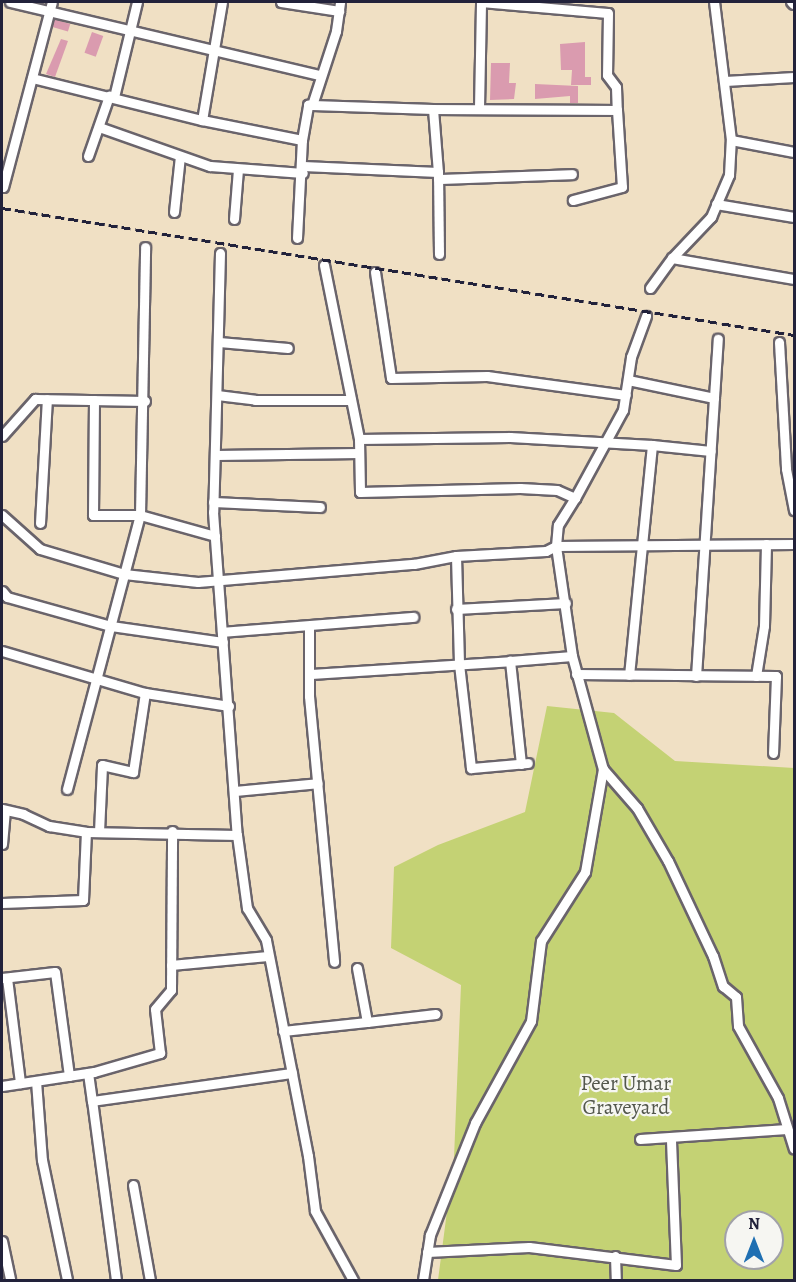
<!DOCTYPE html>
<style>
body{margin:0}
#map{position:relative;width:796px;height:1282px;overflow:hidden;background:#f0e0c4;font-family:Alegreya,serif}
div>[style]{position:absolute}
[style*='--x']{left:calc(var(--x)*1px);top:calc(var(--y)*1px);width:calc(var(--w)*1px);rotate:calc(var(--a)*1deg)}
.green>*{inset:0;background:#c4d274}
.building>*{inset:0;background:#da9baf;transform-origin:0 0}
.roads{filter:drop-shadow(2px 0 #6a646b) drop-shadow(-2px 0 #6a646b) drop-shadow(0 2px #6a646b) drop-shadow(0 -2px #6a646b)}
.minor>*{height:9px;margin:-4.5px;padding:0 4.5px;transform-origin:4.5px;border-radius:4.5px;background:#fff}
.tertiary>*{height:10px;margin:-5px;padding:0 5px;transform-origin:5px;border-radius:5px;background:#fff}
.rail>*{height:3px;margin-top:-1.5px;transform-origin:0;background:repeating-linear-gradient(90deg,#22223b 0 9px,transparent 0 13.5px)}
span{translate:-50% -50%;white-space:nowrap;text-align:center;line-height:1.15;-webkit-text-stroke:4.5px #f6f6f2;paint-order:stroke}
.park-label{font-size:21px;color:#53574c}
.frame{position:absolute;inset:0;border:3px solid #22223b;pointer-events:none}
.north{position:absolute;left:724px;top:1210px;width:60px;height:60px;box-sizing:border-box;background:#f6f6f2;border:2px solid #a1a1a9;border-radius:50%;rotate:0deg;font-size:16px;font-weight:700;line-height:24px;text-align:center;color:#22223b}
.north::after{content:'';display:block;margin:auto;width:21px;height:27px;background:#1f6fb2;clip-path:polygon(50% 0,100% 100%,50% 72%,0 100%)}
</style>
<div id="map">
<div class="green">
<i style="clip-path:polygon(evenodd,547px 706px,614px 713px,675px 761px,794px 768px,794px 1280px,438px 1280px,454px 1158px,461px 985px,391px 948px,394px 867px,438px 845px,525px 812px,547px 706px,736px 1222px,772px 1222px,772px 1258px,736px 1258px,736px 1222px)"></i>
</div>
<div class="building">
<i style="left:54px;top:19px;width:17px;height:8px;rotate:17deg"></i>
<i style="left:92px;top:32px;width:12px;height:22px;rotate:20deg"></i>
<i style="clip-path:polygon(61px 39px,68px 41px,55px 77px,46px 74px)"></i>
<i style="clip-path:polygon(585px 42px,585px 77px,591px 77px,591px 85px,571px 85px,572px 70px,561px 70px,560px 44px)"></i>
<i style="clip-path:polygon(491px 63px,510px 63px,509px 83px,516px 83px,514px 99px,490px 100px)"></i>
<i style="clip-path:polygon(535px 84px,578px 86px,578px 103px,570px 103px,570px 96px,535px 99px)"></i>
</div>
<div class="roads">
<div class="minor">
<i style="--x:10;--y:2;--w:318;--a:13.3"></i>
<i style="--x:222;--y:2;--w:120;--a:99.6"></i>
<i style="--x:202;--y:120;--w:102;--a:11.3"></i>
<i style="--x:281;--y:2;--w:59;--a:8.8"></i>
<i style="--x:481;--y:2;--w:127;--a:5"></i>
<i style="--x:608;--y:13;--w:62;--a:90.9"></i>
<i style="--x:607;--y:75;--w:15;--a:53"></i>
<i style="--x:616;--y:87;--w:23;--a:88"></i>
<i style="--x:32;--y:78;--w:175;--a:13.9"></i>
<i style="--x:725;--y:81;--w:69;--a:-3.3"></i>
<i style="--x:114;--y:97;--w:98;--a:-76.4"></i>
<i style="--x:312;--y:105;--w:121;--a:1.9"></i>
<i style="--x:433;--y:109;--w:63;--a:85.5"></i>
<i style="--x:479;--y:108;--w:106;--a:-88.9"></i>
<i style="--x:433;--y:109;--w:184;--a:0.3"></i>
<i style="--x:617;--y:110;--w:77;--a:86.3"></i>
<i style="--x:622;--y:187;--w:51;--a:165.1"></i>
<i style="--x:99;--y:127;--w:118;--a:19.4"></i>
<i style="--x:210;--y:166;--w:93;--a:4.3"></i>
<i style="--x:731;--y:140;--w:64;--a:10.8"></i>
<i style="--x:88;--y:156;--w:64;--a:-70.7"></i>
<i style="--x:303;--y:166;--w:135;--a:2.5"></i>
<i style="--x:438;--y:172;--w:82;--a:89.3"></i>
<i style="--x:438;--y:179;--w:134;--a:-2.1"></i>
<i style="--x:3;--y:187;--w:191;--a:-75.2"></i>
<i style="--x:716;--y:204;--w:79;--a:9.5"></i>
<i style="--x:174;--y:212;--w:56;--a:-83.9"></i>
<i style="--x:234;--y:219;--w:50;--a:-85.4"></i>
<i style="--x:297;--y:238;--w:98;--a:-87.1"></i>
<i style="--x:302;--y:140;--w:36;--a:-80"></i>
<i style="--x:308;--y:105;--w:4;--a:0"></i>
<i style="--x:312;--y:105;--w:78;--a:-72"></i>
<i style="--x:336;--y:31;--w:29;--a:-82"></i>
<i style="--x:220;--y:253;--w:259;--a:91.5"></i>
<i style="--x:213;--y:512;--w:324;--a:85.8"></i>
<i style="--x:237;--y:835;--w:74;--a:82.2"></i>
<i style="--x:247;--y:908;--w:37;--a:59"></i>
<i style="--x:266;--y:940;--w:220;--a:79"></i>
<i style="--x:308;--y:1156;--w:55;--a:82.7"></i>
<i style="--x:315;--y:1211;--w:79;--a:61.2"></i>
<i style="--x:672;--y:258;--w:124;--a:9.8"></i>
<i style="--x:324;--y:265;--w:177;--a:78.6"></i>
<i style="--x:359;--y:439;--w:53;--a:88.9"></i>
<i style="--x:360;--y:492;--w:160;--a:-1.4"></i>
<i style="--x:520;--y:488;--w:37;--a:3"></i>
<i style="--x:557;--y:490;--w:20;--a:24"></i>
<i style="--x:575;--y:498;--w:100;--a:-61.4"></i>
<i style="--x:623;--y:410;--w:54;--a:-81.4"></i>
<i style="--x:631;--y:357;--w:44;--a:-69.9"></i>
<i style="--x:375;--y:272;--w:107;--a:81.4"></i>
<i style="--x:391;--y:378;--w:96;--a:-1.2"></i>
<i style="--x:487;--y:376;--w:140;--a:7.8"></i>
<i style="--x:650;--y:288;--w:37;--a:-54"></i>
<i style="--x:672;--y:258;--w:57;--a:-46.4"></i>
<i style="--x:711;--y:217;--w:46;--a:-66.8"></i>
<i style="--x:729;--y:175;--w:35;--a:-87"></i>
<i style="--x:731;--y:140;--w:139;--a:-97"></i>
<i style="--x:219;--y:342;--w:69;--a:5"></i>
<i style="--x:779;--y:342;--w:127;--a:86.8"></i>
<i style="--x:786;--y:469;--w:42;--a:79"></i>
<i style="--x:628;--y:380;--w:88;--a:11.8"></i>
<i style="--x:217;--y:395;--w:38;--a:7"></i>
<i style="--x:255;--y:400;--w:96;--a:0"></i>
<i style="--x:94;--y:400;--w:115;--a:90.5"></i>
<i style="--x:93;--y:515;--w:47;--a:0"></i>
<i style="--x:140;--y:515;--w:78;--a:15.6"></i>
<i style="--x:2;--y:436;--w:50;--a:-48.3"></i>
<i style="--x:35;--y:399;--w:110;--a:1"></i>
<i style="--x:359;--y:439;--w:151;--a:-0.8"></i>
<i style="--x:510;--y:437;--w:142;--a:3.2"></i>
<i style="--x:652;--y:445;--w:231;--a:95.7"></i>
<i style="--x:652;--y:445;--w:59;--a:5.8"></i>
<i style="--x:216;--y:455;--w:143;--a:-0.8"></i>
<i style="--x:213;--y:502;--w:107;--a:2.7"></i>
<i style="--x:2;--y:515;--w:51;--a:41.8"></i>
<i style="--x:40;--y:549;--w:88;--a:16.6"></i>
<i style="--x:124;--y:574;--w:74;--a:6.2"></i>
<i style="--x:198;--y:582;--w:217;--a:-4.8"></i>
<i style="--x:414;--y:564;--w:43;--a:-10.8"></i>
<i style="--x:456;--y:556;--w:90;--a:-3.2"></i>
<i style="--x:546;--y:551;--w:11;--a:-27"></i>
<i style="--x:556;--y:546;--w:238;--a:-0.5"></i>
<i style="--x:40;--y:523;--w:124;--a:-86.8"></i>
<i style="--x:456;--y:556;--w:108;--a:88.4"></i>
<i style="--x:459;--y:664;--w:105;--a:83.4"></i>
<i style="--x:471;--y:768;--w:57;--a:-5"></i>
<i style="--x:2;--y:591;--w:8;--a:50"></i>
<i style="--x:7;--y:597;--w:108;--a:15.6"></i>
<i style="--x:111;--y:626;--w:113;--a:8.1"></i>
<i style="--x:456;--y:609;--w:110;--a:-3.1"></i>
<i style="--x:309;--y:626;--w:70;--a:90"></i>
<i style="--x:309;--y:696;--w:267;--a:84.6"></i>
<i style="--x:222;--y:632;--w:192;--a:-4.5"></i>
<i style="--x:2;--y:651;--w:149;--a:16.4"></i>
<i style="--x:145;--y:693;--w:85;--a:8.8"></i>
<i style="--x:572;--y:656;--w:117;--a:74.7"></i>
<i style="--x:603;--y:769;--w:52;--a:48.9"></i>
<i style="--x:637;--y:808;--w:61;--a:59.7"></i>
<i style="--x:668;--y:861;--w:105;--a:64.7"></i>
<i style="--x:713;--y:956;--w:32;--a:72"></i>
<i style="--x:723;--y:986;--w:17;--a:40"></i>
<i style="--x:736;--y:997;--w:29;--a:86"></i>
<i style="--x:738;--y:1026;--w:82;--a:60.9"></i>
<i style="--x:778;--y:1098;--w:53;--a:72.6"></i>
<i style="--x:311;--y:674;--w:199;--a:-3.7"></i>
<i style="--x:576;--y:674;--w:200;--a:0.6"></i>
<i style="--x:776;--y:676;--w:77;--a:92.2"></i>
<i style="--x:696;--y:676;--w:338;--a:-86.3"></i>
<i style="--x:756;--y:676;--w:51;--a:-80.9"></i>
<i style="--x:764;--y:626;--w:82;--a:-88.6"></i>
<i style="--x:521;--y:764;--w:104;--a:-96.1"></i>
<i style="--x:510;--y:661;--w:62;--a:-4.6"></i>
<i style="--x:572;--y:656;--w:111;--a:-98.3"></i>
<i style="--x:556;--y:546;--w:21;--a:-85"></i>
<i style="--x:558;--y:525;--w:32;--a:-58"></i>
<i style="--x:67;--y:789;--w:284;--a:-75.1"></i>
<i style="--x:140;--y:515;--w:268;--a:-88.9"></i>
<i style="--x:234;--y:791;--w:84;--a:-5.4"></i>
<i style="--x:2;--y:809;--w:22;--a:13"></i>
<i style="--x:23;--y:814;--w:29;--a:25"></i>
<i style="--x:49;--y:826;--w:37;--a:9"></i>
<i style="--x:86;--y:832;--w:151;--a:1.1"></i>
<i style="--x:99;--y:832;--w:67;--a:-87.4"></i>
<i style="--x:102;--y:765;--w:32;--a:13"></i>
<i style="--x:133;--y:772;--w:80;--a:-81.4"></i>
<i style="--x:2;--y:844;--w:34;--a:-85"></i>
<i style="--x:2;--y:903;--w:81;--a:-2.1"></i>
<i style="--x:83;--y:900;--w:68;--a:-87.5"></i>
<i style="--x:171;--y:965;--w:97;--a:-5.3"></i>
<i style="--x:357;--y:968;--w:55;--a:79.5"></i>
<i style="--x:367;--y:1022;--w:69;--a:-6.6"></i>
<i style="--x:2;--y:978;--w:53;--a:-6.5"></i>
<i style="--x:55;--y:972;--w:105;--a:82.3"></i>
<i style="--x:7;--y:978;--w:106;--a:82.9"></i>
<i style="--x:283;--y:1031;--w:84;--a:-6.1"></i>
<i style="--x:88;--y:1073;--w:28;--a:82"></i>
<i style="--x:36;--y:1081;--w:79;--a:85.7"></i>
<i style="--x:42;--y:1160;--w:123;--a:78.2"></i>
<i style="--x:2;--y:1086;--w:93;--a:-8.7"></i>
<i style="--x:94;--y:1072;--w:69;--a:-16.1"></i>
<i style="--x:160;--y:1053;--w:44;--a:-96.5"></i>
<i style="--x:155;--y:1009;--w:25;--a:-50"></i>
<i style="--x:171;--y:990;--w:159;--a:-89.6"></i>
<i style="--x:640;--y:1139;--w:147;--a:-3.9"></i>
<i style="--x:133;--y:1185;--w:97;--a:79.9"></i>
<i style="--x:2;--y:1241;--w:40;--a:78"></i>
<i style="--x:427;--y:1252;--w:102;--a:-2.8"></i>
<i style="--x:529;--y:1247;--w:148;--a:7"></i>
<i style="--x:676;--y:1265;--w:126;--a:-92.3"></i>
<i style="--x:615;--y:1256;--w:24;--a:88"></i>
<i style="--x:116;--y:1280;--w:181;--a:-97.6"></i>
<i style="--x:92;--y:1101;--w:202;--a:-8"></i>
<i style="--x:423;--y:1280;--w:46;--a:-81.2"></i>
<i style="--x:430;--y:1235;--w:121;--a:-68.1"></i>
<i style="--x:475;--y:1123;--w:116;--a:-61.2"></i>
<i style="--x:531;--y:1021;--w:81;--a:-82.9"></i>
<i style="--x:541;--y:941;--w:82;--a:-57.5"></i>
<i style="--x:585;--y:872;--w:105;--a:-80.1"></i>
</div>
<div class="tertiary">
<i style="--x:792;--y:2;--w:3;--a:45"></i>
</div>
</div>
<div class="rail">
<i style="--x:2;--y:208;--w:802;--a:9.11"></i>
</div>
<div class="park-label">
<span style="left:626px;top:1095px">Peer Umar<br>Graveyard</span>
</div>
<div class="frame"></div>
<div class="north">N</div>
</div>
